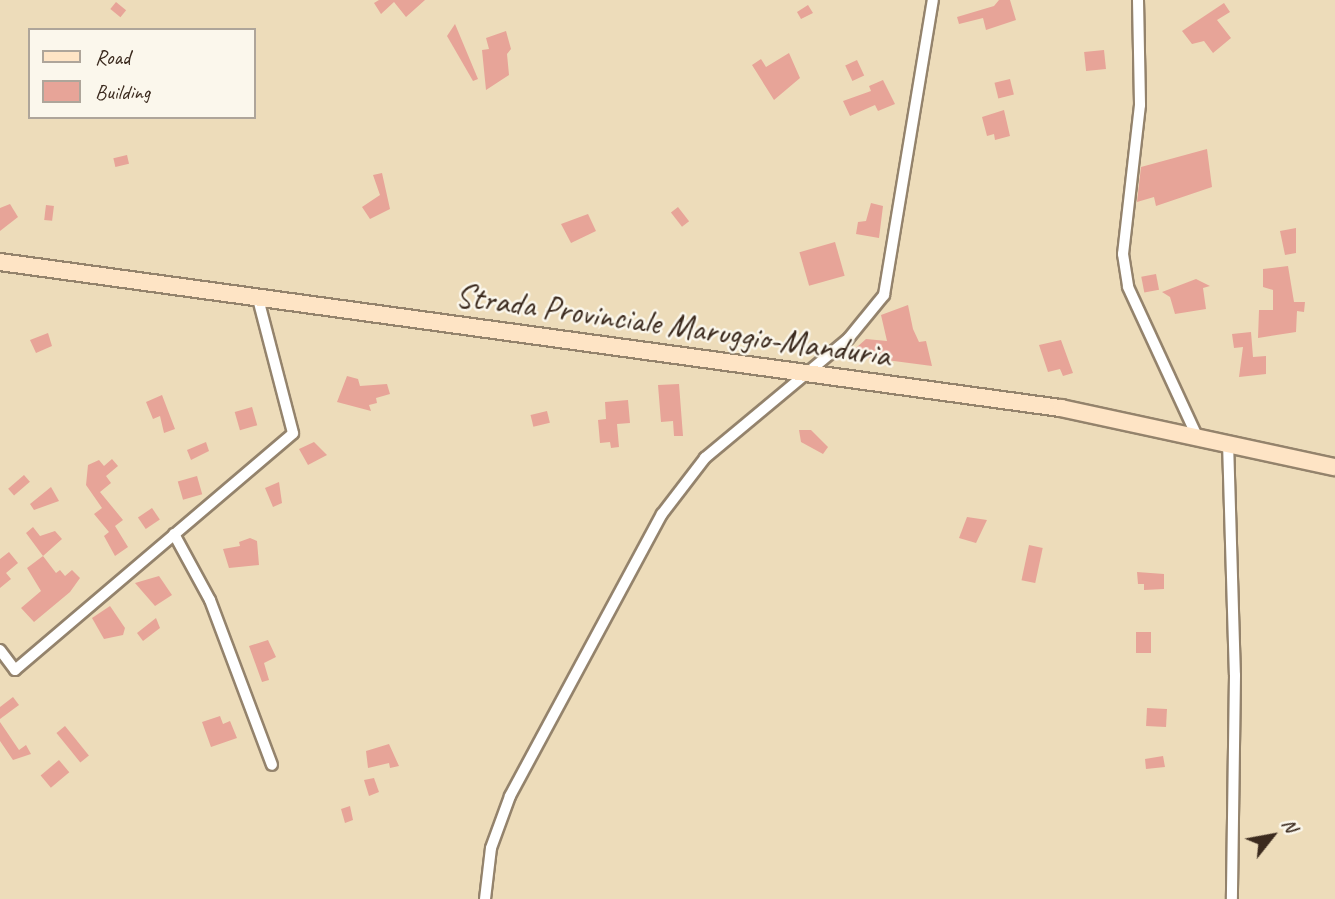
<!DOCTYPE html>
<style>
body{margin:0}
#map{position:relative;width:1335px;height:899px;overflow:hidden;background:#eddcba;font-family:Caveat,sans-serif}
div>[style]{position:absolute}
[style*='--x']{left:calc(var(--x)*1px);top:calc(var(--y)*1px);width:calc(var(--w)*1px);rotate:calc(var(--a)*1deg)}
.building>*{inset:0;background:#e7a498;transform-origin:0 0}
.roads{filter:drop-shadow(2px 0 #94836c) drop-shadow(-2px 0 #94836c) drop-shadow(0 2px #94836c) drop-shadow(0 -2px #94836c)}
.minor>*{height:10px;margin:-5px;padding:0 5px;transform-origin:5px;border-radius:5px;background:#fff}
.secondary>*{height:16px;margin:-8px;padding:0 8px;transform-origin:8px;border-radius:8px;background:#fee4c5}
span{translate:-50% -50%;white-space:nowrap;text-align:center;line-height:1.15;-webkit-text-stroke:5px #fbf7ec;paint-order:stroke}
.street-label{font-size:33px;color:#3b2a1e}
.legend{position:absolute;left:28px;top:28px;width:228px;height:91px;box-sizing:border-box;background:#fbf7ec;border:2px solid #aea59a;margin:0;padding:9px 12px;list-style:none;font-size:21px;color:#3b2a1e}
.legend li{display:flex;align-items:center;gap:14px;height:35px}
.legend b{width:35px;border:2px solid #aea59a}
.north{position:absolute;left:1237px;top:801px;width:70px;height:70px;-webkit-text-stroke:5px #fbf7ec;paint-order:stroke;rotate:59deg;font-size:19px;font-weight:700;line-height:28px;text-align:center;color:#3b2a1e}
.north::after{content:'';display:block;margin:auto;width:24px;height:32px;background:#3b2a1e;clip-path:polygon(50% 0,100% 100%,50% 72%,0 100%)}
</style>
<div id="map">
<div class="building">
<i style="clip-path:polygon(379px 0,425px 0,406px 17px,394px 2px,381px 14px,374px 3px)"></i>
<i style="clip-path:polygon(999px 0,1010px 0,1016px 20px,986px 30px,983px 18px,959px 24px,957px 17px,994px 6px)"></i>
<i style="left:116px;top:2px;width:13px;height:9px;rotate:39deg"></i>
<i style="clip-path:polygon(1224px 3px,1230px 12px,1217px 20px,1231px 38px,1213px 53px,1204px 41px,1192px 44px,1182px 31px)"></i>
<i style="clip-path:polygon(808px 5px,813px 13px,801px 19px,797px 12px)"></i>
<i style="clip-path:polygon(455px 24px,478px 79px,473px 81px,447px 36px)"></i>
<i style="clip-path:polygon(506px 31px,511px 49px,507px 54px,509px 75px,486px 90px,482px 50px,489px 49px,486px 38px)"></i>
<i style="left:1104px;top:50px;width:19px;height:20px;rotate:84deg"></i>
<i style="clip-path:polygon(789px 53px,800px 78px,774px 100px,752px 65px,761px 59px,766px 67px)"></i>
<i style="left:857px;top:60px;width:17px;height:13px;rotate:65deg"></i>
<i style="left:1010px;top:79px;width:16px;height:16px;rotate:76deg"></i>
<i style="clip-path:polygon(883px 80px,895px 104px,878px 111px,875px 105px,850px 116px,843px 101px,871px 91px,869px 86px)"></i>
<i style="clip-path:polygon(1004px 110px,1010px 136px,995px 140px,994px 134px,987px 136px,982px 117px)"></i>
<i style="clip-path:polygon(1207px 149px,1212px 187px,1156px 206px,1154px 197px,1137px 202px,1141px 167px)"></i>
<i style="left:127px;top:155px;width:9px;height:14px;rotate:77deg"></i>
<i style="clip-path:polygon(382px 173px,390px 209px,370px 219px,362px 207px,380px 195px,373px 175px)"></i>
<i style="clip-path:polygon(871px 203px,883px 206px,879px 238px,856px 234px,858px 222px,866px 221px)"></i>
<i style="clip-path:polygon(10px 204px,18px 217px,0 231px,0 208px)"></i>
<i style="left:46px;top:205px;width:8px;height:15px;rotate:7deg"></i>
<i style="left:678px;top:207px;width:18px;height:9px;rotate:52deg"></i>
<i style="clip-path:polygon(588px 214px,596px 231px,571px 243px,561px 224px)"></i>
<i style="clip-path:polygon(1296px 228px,1296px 253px,1285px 255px,1280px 231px)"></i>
<i style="left:835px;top:242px;width:35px;height:37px;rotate:74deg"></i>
<i style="clip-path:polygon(1288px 266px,1294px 302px,1305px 302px,1304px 312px,1297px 311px,1296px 332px,1258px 338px,1259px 310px,1273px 310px,1273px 290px,1263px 287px,1263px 269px)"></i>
<i style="left:1156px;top:274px;width:16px;height:15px;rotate:79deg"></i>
<i style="clip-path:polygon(1196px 279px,1210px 286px,1203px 288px,1206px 309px,1175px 314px,1170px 297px,1162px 292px)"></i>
<i style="clip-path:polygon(908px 305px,913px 329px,919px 342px,926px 341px,932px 366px,848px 355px,866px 339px,887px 341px,881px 315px)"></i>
<i style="clip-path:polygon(1251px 332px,1253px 357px,1266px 356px,1266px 374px,1239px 377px,1243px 347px,1234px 348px,1232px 334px)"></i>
<i style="clip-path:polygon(48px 333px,52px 346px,36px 353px,30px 340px)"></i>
<i style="clip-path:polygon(1061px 340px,1073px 373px,1063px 376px,1060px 369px,1048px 372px,1039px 345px)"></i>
<i style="clip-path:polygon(347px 376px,358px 379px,360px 386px,387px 384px,390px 394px,376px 398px,377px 403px,369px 405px,371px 411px,337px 402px)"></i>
<i style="clip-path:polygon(679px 384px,683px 436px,674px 436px,673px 421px,661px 422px,658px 385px)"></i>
<i style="clip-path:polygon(162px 395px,175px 429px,164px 433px,160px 416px,153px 419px,146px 402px)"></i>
<i style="clip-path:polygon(628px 400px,630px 423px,617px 424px,619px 447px,611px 448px,610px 442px,600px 443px,598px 420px,606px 419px,605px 402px)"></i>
<i style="left:252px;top:407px;width:19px;height:18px;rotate:74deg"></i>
<i style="left:547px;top:411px;width:12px;height:17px;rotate:76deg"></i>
<i style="clip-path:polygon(799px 430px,811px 430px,828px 447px,823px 454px,801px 442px)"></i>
<i style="clip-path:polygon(206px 442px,209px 451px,191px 460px,187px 450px)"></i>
<i style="clip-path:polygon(314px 442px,327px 455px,308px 465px,299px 449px)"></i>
<i style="clip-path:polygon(112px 459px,118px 466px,106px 476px,111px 483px,100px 492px,123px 520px,115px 526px,128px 547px,115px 556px,104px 536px,109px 532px,94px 514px,102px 508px,86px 485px,88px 465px,99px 460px,104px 466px)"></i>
<i style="left:24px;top:475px;width:9px;height:21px;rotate:49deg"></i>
<i style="left:197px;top:476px;width:19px;height:20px;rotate:74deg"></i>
<i style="clip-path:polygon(279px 482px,282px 503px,273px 507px,265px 488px)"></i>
<i style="clip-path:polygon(51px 487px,59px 501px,34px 510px,30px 504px)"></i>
<i style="left:152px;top:508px;width:14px;height:17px;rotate:56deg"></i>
<i style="clip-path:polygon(967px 517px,987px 520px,976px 543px,959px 538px)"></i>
<i style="clip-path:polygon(33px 527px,40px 536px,55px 531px,62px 539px,43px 556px,26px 533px)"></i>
<i style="clip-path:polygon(250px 538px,257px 541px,259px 565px,229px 568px,223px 549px,240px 546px,239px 542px)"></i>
<i style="left:1029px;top:545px;width:14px;height:36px;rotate:12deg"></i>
<i style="clip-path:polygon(9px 552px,18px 563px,6px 573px,11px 579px,0 588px,0 559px)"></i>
<i style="clip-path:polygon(43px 556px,56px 573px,60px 570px,65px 576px,72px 570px,80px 578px,70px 592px,34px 622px,21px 608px,41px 591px,27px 568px)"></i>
<i style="clip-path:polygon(1137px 572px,1164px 574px,1164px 589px,1144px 590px,1144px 584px,1138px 584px)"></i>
<i style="clip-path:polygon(159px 576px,172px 595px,155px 606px,135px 583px)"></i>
<i style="clip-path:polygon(110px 606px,125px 628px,123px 635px,104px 639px,92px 618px)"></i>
<i style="clip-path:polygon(156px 618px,160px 628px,143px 641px,137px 633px)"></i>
<i style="left:1136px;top:632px;width:15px;height:21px"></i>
<i style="clip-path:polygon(268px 640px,276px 657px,264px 663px,269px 680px,262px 682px,249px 646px)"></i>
<i style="clip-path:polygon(13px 697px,19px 705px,0 719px,0 707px)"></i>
<i style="left:1147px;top:708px;width:20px;height:18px;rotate:3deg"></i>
<i style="clip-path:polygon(220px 716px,223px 724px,230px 721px,237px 738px,211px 747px,202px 722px)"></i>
<i style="clip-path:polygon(0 722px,19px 750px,26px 745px,31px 754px,13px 760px,0 741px)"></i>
<i style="left:65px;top:726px;width:38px;height:11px;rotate:51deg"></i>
<i style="clip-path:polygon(389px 744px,399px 766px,390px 768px,389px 763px,368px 768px,366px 751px)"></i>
<i style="clip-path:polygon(1163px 756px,1165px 767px,1146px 769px,1145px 759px)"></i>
<i style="left:59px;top:760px;width:16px;height:24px;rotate:50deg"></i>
<i style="clip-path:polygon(374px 778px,379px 792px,369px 796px,364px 780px)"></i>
<i style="clip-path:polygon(350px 806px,353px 820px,345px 823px,341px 809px)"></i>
</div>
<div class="roads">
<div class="minor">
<i style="--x:1138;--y:0;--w:105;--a:88.9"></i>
<i style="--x:1140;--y:105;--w:150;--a:96.5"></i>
<i style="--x:1123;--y:254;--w:33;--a:81"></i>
<i style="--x:1128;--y:287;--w:164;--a:65.2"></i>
<i style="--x:1228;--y:442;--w:233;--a:88.3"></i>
<i style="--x:1235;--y:675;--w:224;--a:90.8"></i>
<i style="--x:174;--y:534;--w:75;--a:61.4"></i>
<i style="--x:210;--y:600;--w:176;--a:69.4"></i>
<i style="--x:0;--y:650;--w:25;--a:53"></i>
<i style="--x:15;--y:670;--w:365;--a:-40.4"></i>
<i style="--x:293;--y:433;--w:138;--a:-104.6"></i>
<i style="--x:485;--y:899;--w:51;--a:-83.3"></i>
<i style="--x:491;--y:848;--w:55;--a:-69.9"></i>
<i style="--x:510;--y:796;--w:320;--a:-61.7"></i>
<i style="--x:662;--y:514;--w:71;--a:-52.5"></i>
<i style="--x:705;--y:458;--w:186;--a:-39.8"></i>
<i style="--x:848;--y:339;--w:57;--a:-50.7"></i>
<i style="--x:884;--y:295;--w:299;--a:-80.6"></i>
</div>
<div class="secondary">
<i style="--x:0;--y:262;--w:1071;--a:7.84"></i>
<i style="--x:1061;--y:408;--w:280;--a:12.2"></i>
</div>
</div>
<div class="street-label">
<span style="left:673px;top:326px;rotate:8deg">Strada Provinciale Maruggio-Manduria</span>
</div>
<ul class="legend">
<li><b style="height:9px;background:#fee4c5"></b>Road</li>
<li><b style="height:19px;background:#e7a498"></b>Building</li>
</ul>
<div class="north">N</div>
</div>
